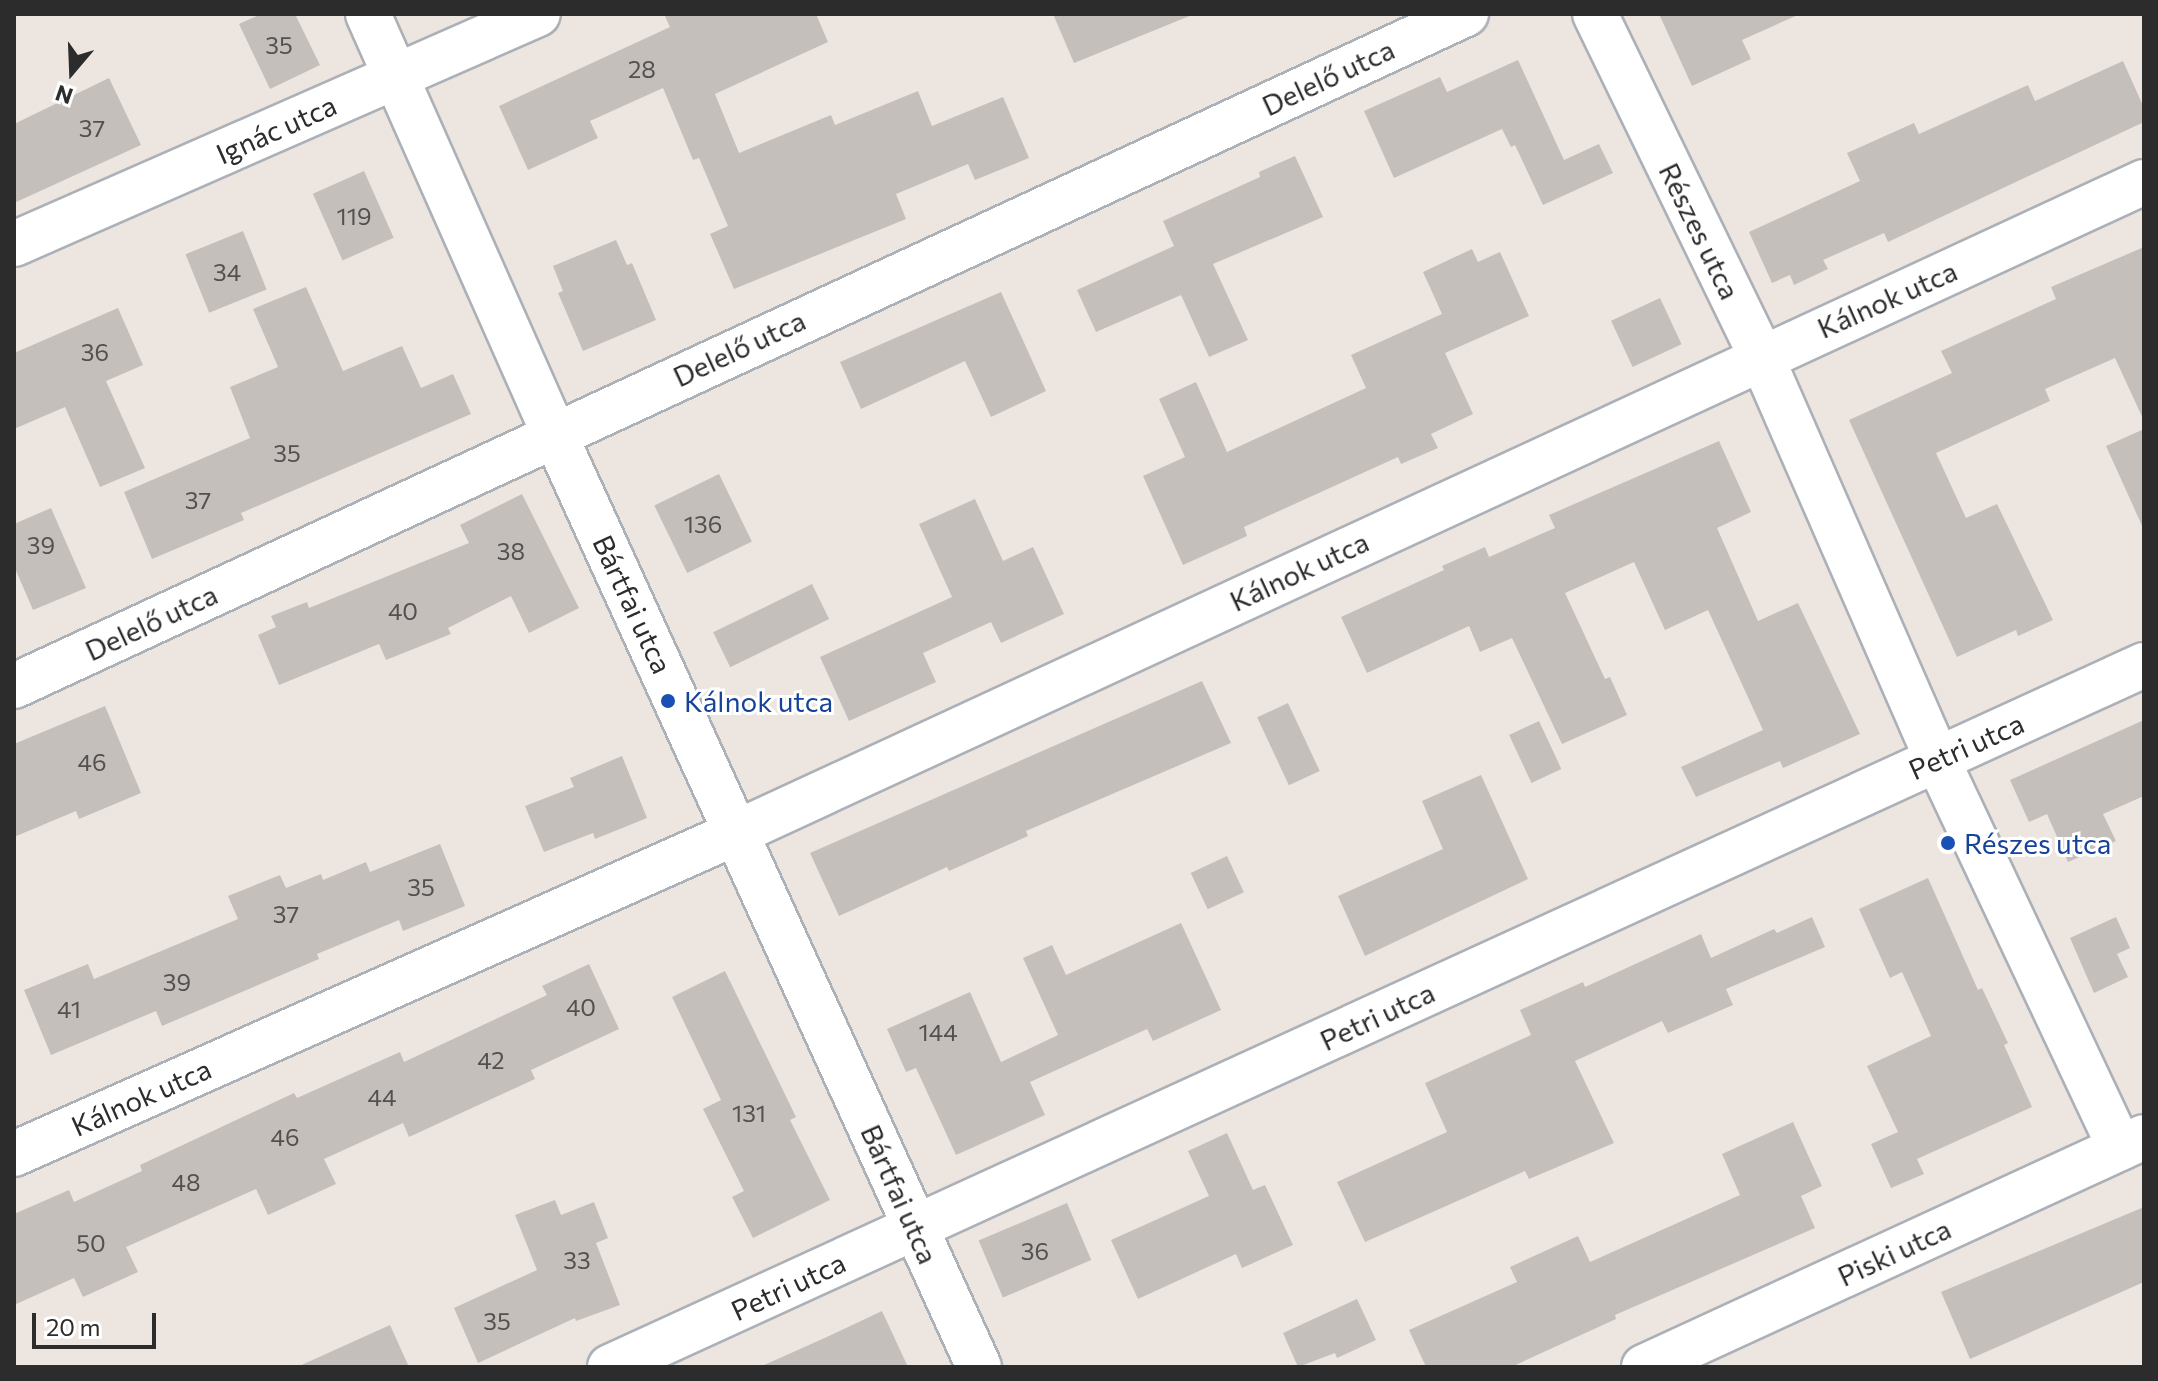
<!DOCTYPE html>
<meta charset="utf-8">
<style>
body{margin:0}
#map{position:relative;width:2158px;height:1381px;overflow:hidden;background:#ede5e0;font-family:Commissioner,sans-serif}
div>[style]{position:absolute}
[style*='--x']{left:calc(var(--x)*1px);top:calc(var(--y)*1px);width:calc(var(--w)*1px);rotate:calc(var(--a)*1deg)}
.building>*{inset:0;background:#c5bfbc;transform-origin:0 0}
.roads{filter:drop-shadow(2px 0 #acb0b7) drop-shadow(-2px 0 #acb0b7) drop-shadow(0 2px #acb0b7) drop-shadow(0 -2px #acb0b7)}
.minor>*{height:44px;margin:-22px;padding:0 22px;transform-origin:22px;border-radius:22px;background:#fff}
.dots>*{width:22px;height:22px;translate:-50% -50%;box-sizing:border-box;border:4px solid #fff;border-radius:50%}
span{translate:-50% -50%;white-space:nowrap;text-align:center;line-height:1.15;-webkit-text-stroke:6px #fff;paint-order:stroke}
.number-label{font-size:24px;color:#525150}
.number-label span{-webkit-text-stroke-width:0}
.street-label{font-size:28px;color:#2c2c2c}
.transit-label{font-size:28px;color:#164399}
.left{translate:0 -50%;text-align:left}
.frame{position:absolute;inset:0;border:16px solid #2c2c2c;pointer-events:none}
.north{position:absolute;left:32px;top:32px;width:80px;height:80px;-webkit-text-stroke:6px #fff;paint-order:stroke;rotate:199deg;font-size:22px;font-weight:700;line-height:32px;text-align:center;color:#2c2c2c}
.north::after{content:'';display:block;margin:auto;width:28px;height:36px;background:#2c2c2c;clip-path:polygon(50% 0,100% 100%,50% 72%,0 100%)}
.scale{position:absolute;left:32px;top:1313px;width:124px;height:36px;box-sizing:border-box;border:4px solid #2c2c2c;border-top:0;padding-left:10px;font-size:24px;line-height:28px;white-space:nowrap;color:#2c2c2c;-webkit-text-stroke:6px #fff;paint-order:stroke}
</style>
<div id="map">
<div class="building">
<i style="clip-path:polygon(261px 14px,295px 14px,320px 65px,270px 89px,239px 24px)"></i>
<i style="clip-path:polygon(664px 14px,816px 14px,828px 42px,715px 94px,739px 153px,831px 115px,835px 125px,918px 91px,932px 126px,1003px 97px,1029px 158px,975px 180px,968px 164px,896px 194px,906px 219px,734px 289px,710px 234px,728px 226px,699px 158px,693px 160px,663px 88px,590px 121px,598px 138px,528px 170px,499px 106px,670px 27px)"></i>
<i style="clip-path:polygon(1053px 14px,1191px 14px,1192px 15px,1074px 63px)"></i>
<i style="clip-path:polygon(1659px 14px,1800px 14px,1742px 40px,1751px 59px,1692px 86px)"></i>
<i style="clip-path:polygon(1518px 60px,1564px 160px,1599px 144px,1613px 173px,1543px 205px,1515px 145px,1511px 147px,1502px 129px,1394px 178px,1364px 111px,1440px 77px,1447px 92px)"></i>
<i style="clip-path:polygon(2123px 61px,2144px 108px,2144px 122px,1888px 242px,1884px 233px,1823px 260px,1828px 269px,1794px 285px,1790px 275px,1772px 283px,1749px 232px,1860px 181px,1847px 153px,1914px 123px,1919px 134px,2028px 85px,2035px 101px)"></i>
<i style="clip-path:polygon(109px 78px,141px 145px,14px 203px,14px 124px)"></i>
<i style="clip-path:polygon(1295px 156px,1323px 217px,1213px 264px,1248px 340px,1209px 357px,1181px 295px,1096px 332px,1077px 290px,1174px 246px,1163px 221px,1260px 177px,1259px 172px)"></i>
<i style="left:364px;top:171px;width:73px;height:56px;rotate:66deg"></i>
<i style="left:243px;top:231px;width:63px;height:62px;rotate:68deg"></i>
<i style="clip-path:polygon(616px 240px,627px 265px,632px 263px,656px 320px,583px 351px,558px 293px,563px 291px,553px 266px)"></i>
<i style="clip-path:polygon(2144px 247px,2144px 421px,2115px 358px,2045px 389px,2050px 401px,1936px 453px,1966px 518px,1997px 504px,2053px 620px,2018px 636px,2016px 630px,1957px 657px,1849px 420px,1952px 373px,1941px 351px,2056px 299px,2051px 287px)"></i>
<i style="clip-path:polygon(1472px 249px,1478px 262px,1500px 252px,1529px 316px,1445px 353px,1473px 414px,1431px 434px,1438px 448px,1401px 464px,1398px 457px,1244px 527px,1247px 536px,1183px 565px,1143px 476px,1185px 457px,1159px 399px,1196px 382px,1227px 452px,1366px 388px,1351px 355px,1442px 314px,1423px 272px)"></i>
<i style="clip-path:polygon(306px 287px,343px 371px,402px 346px,421px 388px,453px 374px,471px 414px,241px 513px,244px 520px,152px 559px,124px 492px,250px 438px,230px 387px,278px 367px,253px 309px)"></i>
<i style="clip-path:polygon(1001px 292px,1046px 391px,991px 417px,965px 361px,861px 409px,840px 362px)"></i>
<i style="left:1660px;top:298px;width:51px;height:54px;rotate:65deg"></i>
<i style="clip-path:polygon(118px 308px,143px 365px,106px 381px,145px 468px,100px 487px,65px 407px,14px 429px,14px 353px)"></i>
<i style="clip-path:polygon(2144px 429px,2144px 530px,2106px 446px)"></i>
<i style="clip-path:polygon(1719px 441px,1751px 512px,1717px 528px,1758px 621px,1798px 603px,1860px 734px,1783px 768px,1780px 761px,1696px 797px,1681px 767px,1763px 730px,1708px 610px,1665px 630px,1634px 562px,1565px 593px,1605px 679px,1610px 677px,1627px 715px,1562px 744px,1512px 638px,1480px 652px,1469px 626px,1367px 673px,1341px 617px,1444px 570px,1442px 566px,1485px 547px,1489px 557px,1555px 528px,1549px 515px)"></i>
<i style="left:719px;top:474px;width:75px;height:72px;rotate:64deg"></i>
<i style="clip-path:polygon(522px 494px,579px 608px,529px 633px,511px 596px,448px 628px,451px 634px,386px 660px,379px 644px,279px 685px,258px 635px,276px 627px,271px 616px,307px 602px,309px 608px,469px 543px,460px 525px)"></i>
<i style="clip-path:polygon(975px 499px,1003px 561px,1033px 547px,1064px 614px,1001px 643px,991px 622px,923px 653px,936px 682px,849px 721px,820px 657px,952px 597px,919px 524px)"></i>
<i style="clip-path:polygon(51px 508px,86px 588px,33px 610px,14px 566px,14px 524px)"></i>
<i style="left:812px;top:584px;width:39px;height:110px;rotate:64deg"></i>
<i style="clip-path:polygon(1202px 681px,1231px 743px,1026px 831px,1028px 836px,949px 871px,947px 867px,839px 916px,810px 853px)"></i>
<i style="left:1288px;top:703px;width:75px;height:34px;rotate:65deg"></i>
<i style="clip-path:polygon(105px 706px,141px 793px,79px 819px,76px 811px,14px 837px,14px 744px)"></i>
<i style="clip-path:polygon(2144px 720px,2144px 796px,2103px 814px,2116px 841px,2068px 862px,2047px 814px,2029px 822px,2010px 780px)"></i>
<i style="left:1539px;top:721px;width:53px;height:33px;rotate:65deg"></i>
<i style="clip-path:polygon(622px 756px,647px 818px,595px 839px,593px 833px,544px 852px,525px 806px,574px 787px,570px 778px)"></i>
<i style="clip-path:polygon(1481px 775px,1528px 879px,1365px 956px,1338px 896px,1443px 849px,1422px 801px)"></i>
<i style="clip-path:polygon(440px 844px,465px 906px,403px 931px,399px 920px,317px 954px,319px 959px,162px 1026px,156px 1011px,51px 1055px,24px 990px,88px 964px,94px 979px,238px 919px,228px 896px,280px 875px,286px 888px,321px 874px,323px 880px,366px 862px,370px 872px)"></i>
<i style="left:1227px;top:856px;width:40px;height:40px;rotate:65deg"></i>
<i style="clip-path:polygon(1928px 878px,1978px 990px,1982px 988px,2008px 1043px,2004px 1045px,2032px 1107px,1917px 1159px,1924px 1174px,1891px 1188px,1871px 1144px,1898px 1132px,1867px 1066px,1931px 1036px,1902px 972px,1890px 978px,1859px 909px)"></i>
<i style="clip-path:polygon(1812px 917px,1825px 947px,1726px 989px,1733px 1005px,1668px 1033px,1662px 1021px,1575px 1061px,1614px 1143px,1529px 1179px,1525px 1171px,1365px 1242px,1337px 1182px,1447px 1132px,1425px 1083px,1531px 1035px,1520px 1010px,1583px 982px,1585px 987px,1701px 934px,1711px 958px,1774px 929px,1777px 933px)"></i>
<i style="clip-path:polygon(2116px 917px,2130px 948px,2117px 954px,2128px 977px,2094px 993px,2070px 938px)"></i>
<i style="clip-path:polygon(1181px 923px,1221px 1010px,1153px 1041px,1147px 1029px,1030px 1082px,1045px 1115px,956px 1155px,916px 1068px,906px 1072px,887px 1029px,970px 992px,1001px 1062px,1058px 1035px,1023px 958px,1052px 945px,1066px 975px)"></i>
<i style="clip-path:polygon(589px 964px,619px 1029px,531px 1070px,535px 1079px,409px 1137px,403px 1123px,324px 1159px,336px 1184px,268px 1215px,256px 1189px,126px 1247px,138px 1272px,83px 1297px,74px 1278px,14px 1305px,14px 1214px,69px 1190px,74px 1202px,142px 1171px,140px 1165px,294px 1093px,297px 1098px,400px 1052px,404px 1062px,547px 995px,542px 986px)"></i>
<i style="clip-path:polygon(725px 971px,796px 1117px,790px 1120px,830px 1200px,753px 1238px,732px 1197px,744px 1191px,703px 1109px,721px 1100px,672px 997px)"></i>
<i style="clip-path:polygon(1793px 1122px,1822px 1186px,1801px 1196px,1815px 1228px,1615px 1315px,1616px 1319px,1511px 1367px,1426px 1367px,1409px 1330px,1517px 1282px,1510px 1267px,1578px 1236px,1590px 1262px,1740px 1195px,1722px 1154px)"></i>
<i style="clip-path:polygon(1227px 1133px,1253px 1190px,1265px 1185px,1293px 1245px,1242px 1268px,1236px 1254px,1138px 1299px,1111px 1240px,1209px 1196px,1188px 1151px)"></i>
<i style="clip-path:polygon(555px 1200px,561px 1215px,594px 1202px,608px 1238px,596px 1243px,620px 1305px,576px 1321px,575px 1318px,478px 1363px,454px 1308px,537px 1270px,515px 1215px)"></i>
<i style="left:1067px;top:1203px;width:62px;height:96px;rotate:67deg"></i>
<i style="clip-path:polygon(2144px 1207px,2144px 1282px,1970px 1359px,1941px 1292px)"></i>
<i style="clip-path:polygon(1357px 1299px,1376px 1340px,1337px 1358px,1335px 1353px,1298px 1367px,1283px 1333px)"></i>
<i style="clip-path:polygon(882px 1311px,908px 1367px,760px 1367px,829px 1336px)"></i>
<i style="clip-path:polygon(390px 1325px,409px 1367px,297px 1367px)"></i>
</div>
<div class="roads">
<div class="minor">
<i style="--x:368;--y:14;--w:458;--a:66.1"></i>
<i style="--x:554;--y:433;--w:1026;--a:65.53"></i>
<i style="--x:1595;--y:14;--w:380;--a:64.1"></i>
<i style="--x:1761;--y:356;--w:440;--a:66.4"></i>
<i style="--x:1937;--y:759;--w:430;--a:64.8"></i>
<i style="--x:14;--y:244;--w:572;--a:-23.7"></i>
<i style="--x:14;--y:686;--w:1600;--a:-24.84"></i>
<i style="--x:14;--y:1154;--w:792;--a:-23.98"></i>
<i style="--x:738;--y:832;--w:1549;--a:-24.81"></i>
<i style="--x:610;--y:1367;--w:1687;--a:-24.59"></i>
<i style="--x:1644;--y:1367;--w:550;--a:-24.7"></i>
</div>
</div>
<div class="dots">
<i style="left:668px;top:701px;background:#1a4fb4"></i>
<i style="left:1948px;top:843px;background:#1a4fb4"></i>
</div>
<div class="number-label">
<span style="left:279px;top:45px">35</span>
<span style="left:642px;top:69px">28</span>
<span style="left:92px;top:128px">37</span>
<span style="left:354px;top:216px">119</span>
<span style="left:227px;top:272px">34</span>
<span style="left:95px;top:352px">36</span>
<span style="left:287px;top:453px">35</span>
<span style="left:198px;top:500px">37</span>
<span style="left:703px;top:524px">136</span>
<span style="left:41px;top:545px">39</span>
<span style="left:511px;top:551px">38</span>
<span style="left:403px;top:611px">40</span>
<span style="left:92px;top:762px">46</span>
<span style="left:421px;top:887px">35</span>
<span style="left:286px;top:914px">37</span>
<span style="left:177px;top:982px">39</span>
<span style="left:581px;top:1007px">40</span>
<span style="left:69px;top:1009px">41</span>
<span style="left:938px;top:1032px">144</span>
<span style="left:491px;top:1060px">42</span>
<span style="left:382px;top:1097px">44</span>
<span style="left:749px;top:1113px">131</span>
<span style="left:285px;top:1137px">46</span>
<span style="left:186px;top:1182px">48</span>
<span style="left:91px;top:1243px">50</span>
<span style="left:1035px;top:1251px">36</span>
<span style="left:577px;top:1260px">33</span>
<span style="left:497px;top:1321px">35</span>
</div>
<div class="street-label">
<span style="left:1328px;top:77px;rotate:-25deg">Delelő utca</span>
<span style="left:276px;top:129px;rotate:-24deg">Ignác utca</span>
<span style="left:1700px;top:231px;rotate:64deg">Részes utca</span>
<span style="left:1887px;top:299px;rotate:-24deg">Kálnok utca</span>
<span style="left:739px;top:348px;rotate:-25deg">Delelő utca</span>
<span style="left:1299px;top:571px;rotate:-25deg">Kálnok utca</span>
<span style="left:633px;top:604px;rotate:65deg">Bártfai utca</span>
<span style="left:151px;top:622px;rotate:-25deg">Delelő utca</span>
<span style="left:1966px;top:746px;rotate:-24deg">Petri utca</span>
<span style="left:1377px;top:1016px;rotate:-25deg">Petri utca</span>
<span style="left:141px;top:1097px;rotate:-24deg">Kálnok utca</span>
<span style="left:900px;top:1194px;rotate:66deg">Bártfai utca</span>
<span style="left:1894px;top:1252px;rotate:-25deg">Piski utca</span>
<span style="left:788px;top:1286px;rotate:-25deg">Petri utca</span>
</div>
<div class="transit-label">
<span class="left" style="left:684px;top:701px">Kálnok utca</span>
<span class="left" style="left:1964px;top:843px">Részes utca</span>
</div>
<div class="frame"></div>
<div class="north">N</div>
<div class="scale">20 m</div>
</div>
